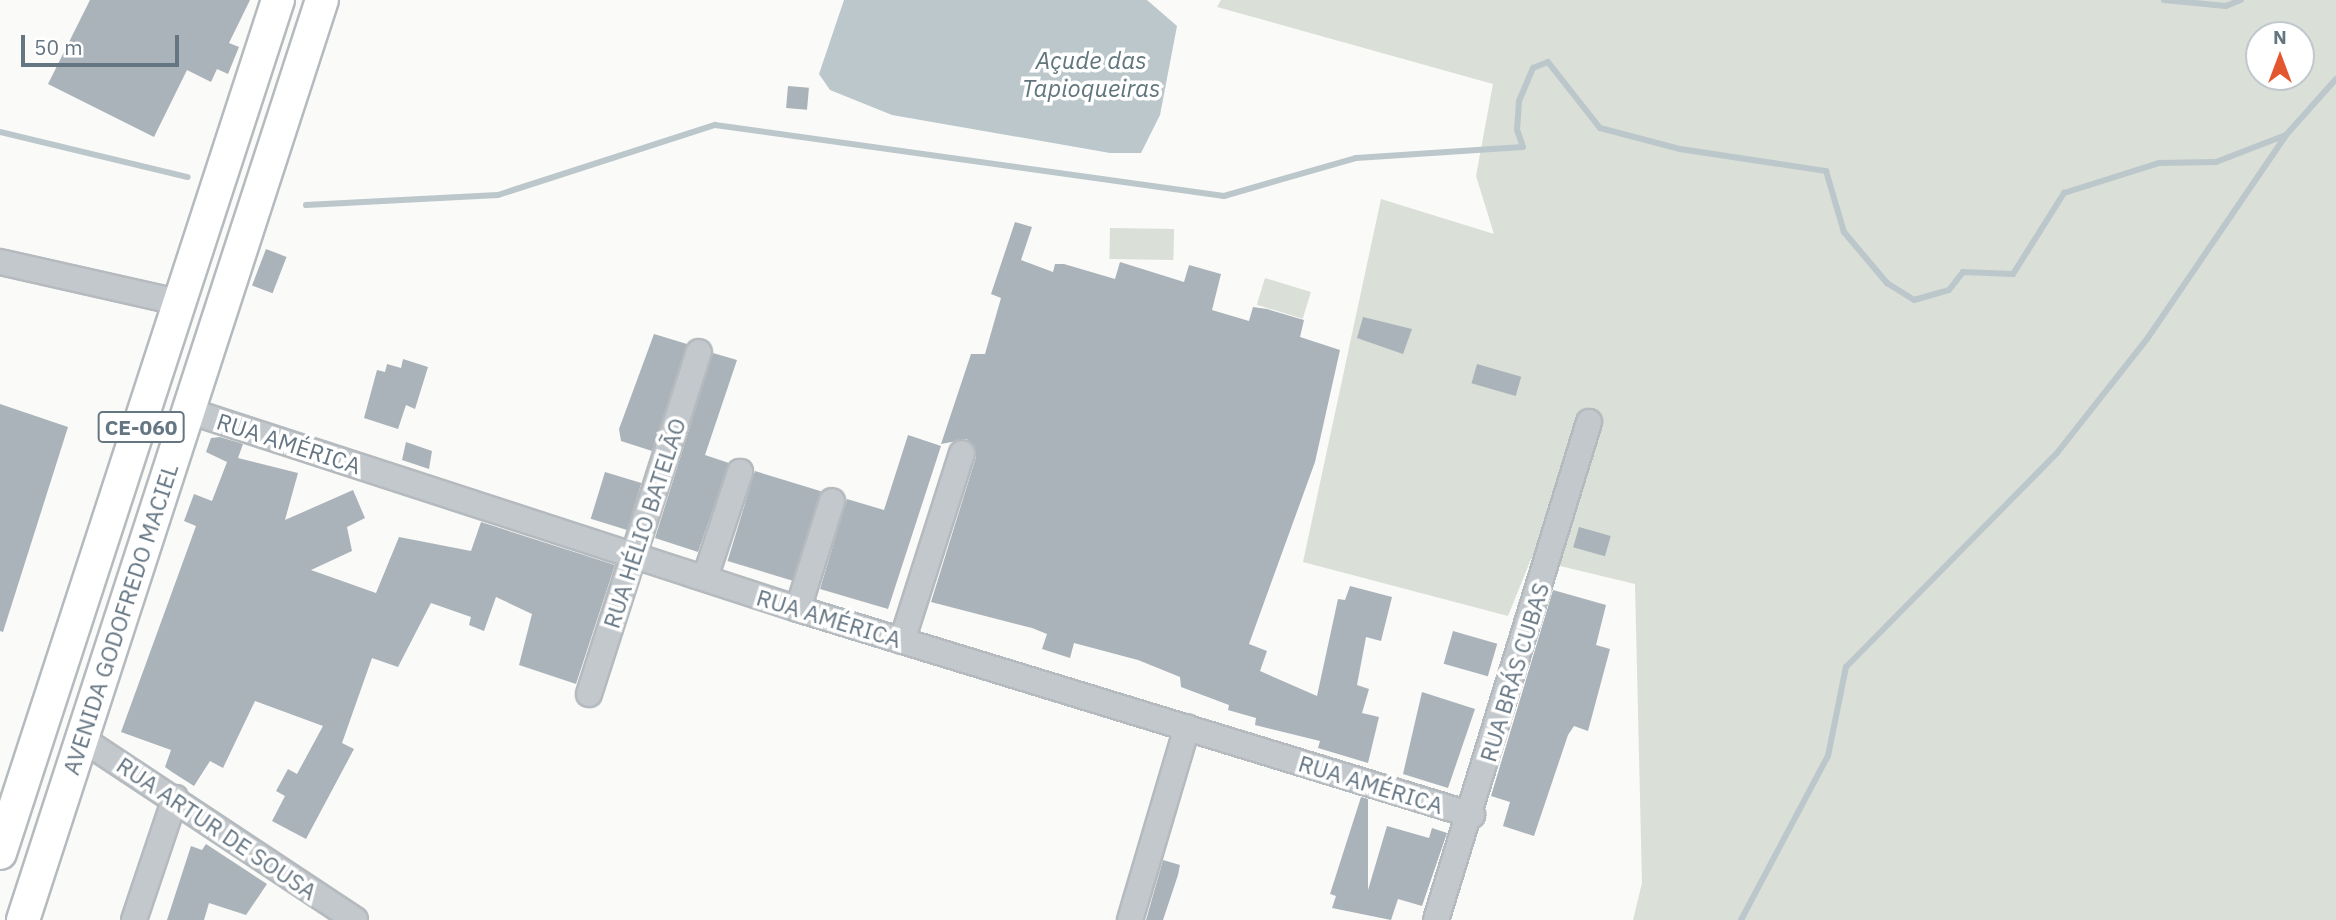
<!DOCTYPE html>
<meta charset="utf-8">
<style>
body{margin:0}
#map{position:relative;width:2336px;height:920px;overflow:hidden;background:#fafaf8;font-family:"IBM Plex Sans",sans-serif}
div>[style]{position:absolute}
[style*='--x']{left:calc(var(--x)*1px);top:calc(var(--y)*1px);width:calc(var(--w)*1px);rotate:calc(var(--a)*1deg)}
.green>*{inset:0;background:#dadfd7;transform-origin:0 0}
.water>*{inset:0;background:#bbc7cb}
.stream>*{height:6px;margin:-3px;padding:0 3px;transform-origin:3px;border-radius:3px;background:#bbc7cb}
.building>*{inset:0;background:#aab3b9;transform-origin:0 0}
.roads{filter:drop-shadow(2px 0 #b5babe) drop-shadow(-2px 0 #b5babe) drop-shadow(0 2px #b5babe) drop-shadow(0 -2px #b5babe)}
.minor>*{height:24px;margin:-12px;padding:0 12px;transform-origin:12px;border-radius:12px;background:#c3c8cc}
.major>*{height:32px;margin:-16px;padding:0 16px;transform-origin:16px;border-radius:16px;background:#fff}
span{translate:-50% -50%;white-space:nowrap;text-align:center;line-height:1.15;-webkit-text-stroke:7px #fff;paint-order:stroke}
.shield-label span{padding:2px 5px;background:#fff;border:2px solid;border-radius:5px;-webkit-text-stroke-width:0}
.shield-label{font-size:21px;color:#657683;font-weight:700}
.street-label{font-size:23px;color:#657683}
.water-label{font-size:24px;color:#60757c;font-style:italic}
.north{position:absolute;left:2245px;top:21px;width:70px;height:70px;box-sizing:border-box;background:#fff;border:2px solid #c1c8cd;border-radius:50%;rotate:0deg;font-size:19px;font-weight:700;line-height:28px;text-align:center;color:#657683}
.north::after{content:'';display:block;margin:auto;width:24px;height:32px;background:#e4572e;clip-path:polygon(50% 0,100% 100%,50% 72%,0 100%)}
.scale{position:absolute;left:21px;top:35px;width:158px;height:32px;box-sizing:border-box;border:4px solid #657683;border-top:0;padding-left:9px;font-size:21px;line-height:24px;white-space:nowrap;color:#657683;-webkit-text-stroke:5px #fff;paint-order:stroke}
</style>
<div id="map">
<div class="green">
<i style="clip-path:polygon(evenodd,1221px 0,2336px 0,2336px 920px,1633px 920px,1642px 883px,1635px 584px,1531px 559px,1508px 616px,1303px 562px,1381px 199px,1494px 234px,1476px 176px,1493px 84px,1217px 7px,1221px 0,2259px 35px,2301px 35px,2301px 77px,2259px 77px,2259px 35px)"></i>
<i style="left:1110px;top:228px;width:64px;height:31px;rotate:1deg"></i>
<i style="left:1265px;top:278px;width:48px;height:28px;rotate:17deg"></i>
</div>
<div class="water">
<i style="clip-path:polygon(844px 0,1147px 0,1177px 26px,1160px 115px,1141px 153px,1110px 153px,892px 115px,830px 90px,819px 74px)"></i>
</div>
<div class="stream">
<i style="--x:2164;--y:0;--w:62;--a:5.5"></i>
<i style="--x:2226;--y:6;--w:16;--a:-22"></i>
<i style="--x:0;--y:132;--w:193;--a:13.5"></i>
<i style="--x:306;--y:205;--w:192;--a:-3"></i>
<i style="--x:498;--y:195;--w:228;--a:-17.9"></i>
<i style="--x:715;--y:125;--w:514;--a:7.94"></i>
<i style="--x:1224;--y:196;--w:137;--a:-16.1"></i>
<i style="--x:1356;--y:158;--w:167;--a:-3.8"></i>
<i style="--x:1523;--y:147;--w:18;--a:-109"></i>
<i style="--x:1517;--y:130;--w:29;--a:-86"></i>
<i style="--x:1519;--y:101;--w:36;--a:-67"></i>
<i style="--x:1533;--y:68;--w:16;--a:-22"></i>
<i style="--x:1548;--y:62;--w:84;--a:51.8"></i>
<i style="--x:1600;--y:128;--w:83;--a:14.7"></i>
<i style="--x:1680;--y:149;--w:148;--a:8.6"></i>
<i style="--x:1826;--y:171;--w:64;--a:73.6"></i>
<i style="--x:1844;--y:232;--w:67;--a:49.9"></i>
<i style="--x:1887;--y:283;--w:32;--a:32"></i>
<i style="--x:1914;--y:300;--w:36;--a:-16"></i>
<i style="--x:1949;--y:290;--w:23;--a:-52"></i>
<i style="--x:1963;--y:272;--w:50;--a:2.3"></i>
<i style="--x:2013;--y:274;--w:96;--a:-57.8"></i>
<i style="--x:2064;--y:193;--w:100;--a:-17.5"></i>
<i style="--x:2159;--y:163;--w:57;--a:-1"></i>
<i style="--x:2216;--y:162;--w:75;--a:-21.1"></i>
<i style="--x:1741;--y:920;--w:186;--a:-62.1"></i>
<i style="--x:1828;--y:756;--w:91;--a:-78.6"></i>
<i style="--x:1846;--y:667;--w:301;--a:-45.4"></i>
<i style="--x:2057;--y:453;--w:145;--a:-51.7"></i>
<i style="--x:2147;--y:339;--w:247;--a:-55.7"></i>
<i style="--x:2286;--y:135;--w:75;--a:-48.2"></i>
</div>
<div class="building">
<i style="clip-path:polygon(90px 0,250px 0,229px 43px,239px 47px,228px 74px,217px 69px,211px 82px,187px 70px,154px 137px,48px 84px)"></i>
<i style="left:788px;top:86px;width:21px;height:22px;rotate:5deg"></i>
<i style="clip-path:polygon(1015px 222px,1032px 227px,1021px 260px,1053px 272px,1055px 264px,1064px 264px,1115px 279px,1120px 262px,1184px 282px,1189px 265px,1221px 274px,1212px 310px,1249px 321px,1253px 307px,1267px 309px,1304px 320px,1300px 337px,1340px 350px,1315px 462px,1249px 644px,1267px 651px,1260px 671px,1317px 696px,1338px 599px,1345px 600px,1350px 586px,1392px 597px,1381px 641px,1366px 637px,1357px 685px,1369px 689px,1362px 713px,1379px 717px,1368px 763px,1318px 748px,1320px 741px,1255px 725px,1256px 718px,1228px 710px,1229px 705px,1181px 687px,1180px 677px,1138px 660px,1074px 643px,1070px 658px,1042px 649px,1047px 634px,1032px 628px,931px 602px,976px 457px,967px 439px,941px 444px,971px 354px,985px 354px,1001px 298px,991px 294px)"></i>
<i style="left:266px;top:249px;width:22px;height:39px;rotate:21deg"></i>
<i style="clip-path:polygon(1363px 317px,1412px 329px,1403px 354px,1357px 338px)"></i>
<i style="clip-path:polygon(654px 334px,687px 344px,652px 451px,621px 441px,619px 429px)"></i>
<i style="clip-path:polygon(713px 353px,737px 360px,705px 455px,729px 463px,698px 552px,655px 538px)"></i>
<i style="clip-path:polygon(403px 359px,428px 367px,415px 409px,406px 405px,398px 429px,364px 418px,377px 370px,385px 372px,387px 364px,401px 368px)"></i>
<i style="left:1477px;top:364px;width:46px;height:20px;rotate:16deg"></i>
<i style="clip-path:polygon(0 404px,68px 427px,3px 632px,0 631px)"></i>
<i style="clip-path:polygon(908px 435px,941px 446px,888px 609px,820px 589px,847px 499px,884px 510px)"></i>
<i style="clip-path:polygon(220px 437px,243px 444px,238px 458px,298px 473px,285px 520px,353px 490px,365px 518px,347px 527px,352px 551px,311px 570px,376px 593px,399px 537px,471px 551px,481px 522px,615px 565px,576px 684px,519px 665px,532px 614px,496px 597px,484px 631px,469px 625px,471px 617px,431px 603px,398px 667px,372px 658px,342px 743px,354px 749px,306px 839px,272px 821px,285px 796px,276px 791px,288px 769px,297px 774px,323px 726px,255px 701px,223px 768px,210px 761px,194px 786px,172px 772px,165px 767px,171px 750px,121px 732px,196px 526px,184px 521px,194px 494px,212px 501px,227px 462px,206px 452px,211px 438px)"></i>
<i style="clip-path:polygon(406px 442px,432px 451px,429px 469px,402px 460px)"></i>
<i style="left:755px;top:471px;width:69px;height:94px;rotate:17deg"></i>
<i style="left:605px;top:472px;width:38px;height:49px;rotate:17deg"></i>
<i style="left:1579px;top:527px;width:33px;height:21px;rotate:16deg"></i>
<i style="clip-path:polygon(1553px 590px,1606px 605px,1596px 645px,1610px 649px,1588px 731px,1574px 726px,1568px 735px,1534px 836px,1503px 826px,1510px 802px,1491px 796px)"></i>
<i style="left:1453px;top:631px;width:46px;height:34px;rotate:16deg"></i>
<i style="clip-path:polygon(1422px 692px,1475px 709px,1448px 788px,1403px 774px)"></i>
<i style="clip-path:polygon(1361px 797px,1368px 799px,1368px 890px,1387px 826px,1429px 838px,1432px 828px,1447px 833px,1422px 906px,1398px 899px,1391px 920px,1332px 908px,1336px 896px,1330px 894px)"></i>
<i style="clip-path:polygon(206px 844px,267px 884px,246px 915px,209px 903px,204px 920px,167px 920px,191px 846px,202px 850px)"></i>
<i style="clip-path:polygon(1163px 860px,1180px 865px,1178px 875px,1163px 920px,1146px 920px)"></i>
</div>
<div class="roads">
<div class="minor">
<i style="--x:0;--y:262;--w:187;--a:12.7"></i>
<i style="--x:189;--y:411;--w:640;--a:18.01"></i>
<i style="--x:798;--y:609;--w:705;--a:17"></i>
<i style="--x:705;--y:578;--w:112;--a:-71.7"></i>
<i style="--x:798;--y:609;--w:113;--a:-72.5"></i>
<i style="--x:902;--y:641;--w:197;--a:-72.3"></i>
<i style="--x:589;--y:694;--w:359;--a:-72.2"></i>
<i style="--x:79;--y:737;--w:331;--a:33.5"></i>
<i style="--x:134;--y:920;--w:129;--a:-71.4"></i>
<i style="--x:1130;--y:920;--w:201;--a:-73.5"></i>
<i style="--x:1436;--y:920;--w:521;--a:-72.92"></i>
</div>
<div class="major">
<i style="--x:0;--y:853;--w:897;--a:-71.95"></i>
<i style="--x:23;--y:920;--w:967;--a:-72"></i>
</div>
</div>
<div class="shield-label">
<span style="left:141px;top:427px">CE-060</span>
</div>
<div class="street-label">
<span style="left:289px;top:443px;rotate:18deg">RUA AMÉRICA</span>
<span style="left:644px;top:523px;rotate:-72deg">RUA HÉLIO BATELÃO</span>
<span style="left:829px;top:618px;rotate:17deg">RUA AMÉRICA</span>
<span style="left:120px;top:619px;rotate:-72deg">AVENIDA GODOFREDO MACIEL</span>
<span style="left:1514px;top:672px;rotate:-73deg">RUA BRÁS CUBAS</span>
<span style="left:1371px;top:784px;rotate:17deg">RUA AMÉRICA</span>
<span style="left:217px;top:828px;rotate:34deg">RUA ARTUR DE SOUSA</span>
</div>
<div class="water-label">
<span style="left:1091px;top:75px">Açude das<br>Tapioqueiras</span>
</div>
<div class="north">N</div>
<div class="scale">50 m</div>
</div>
